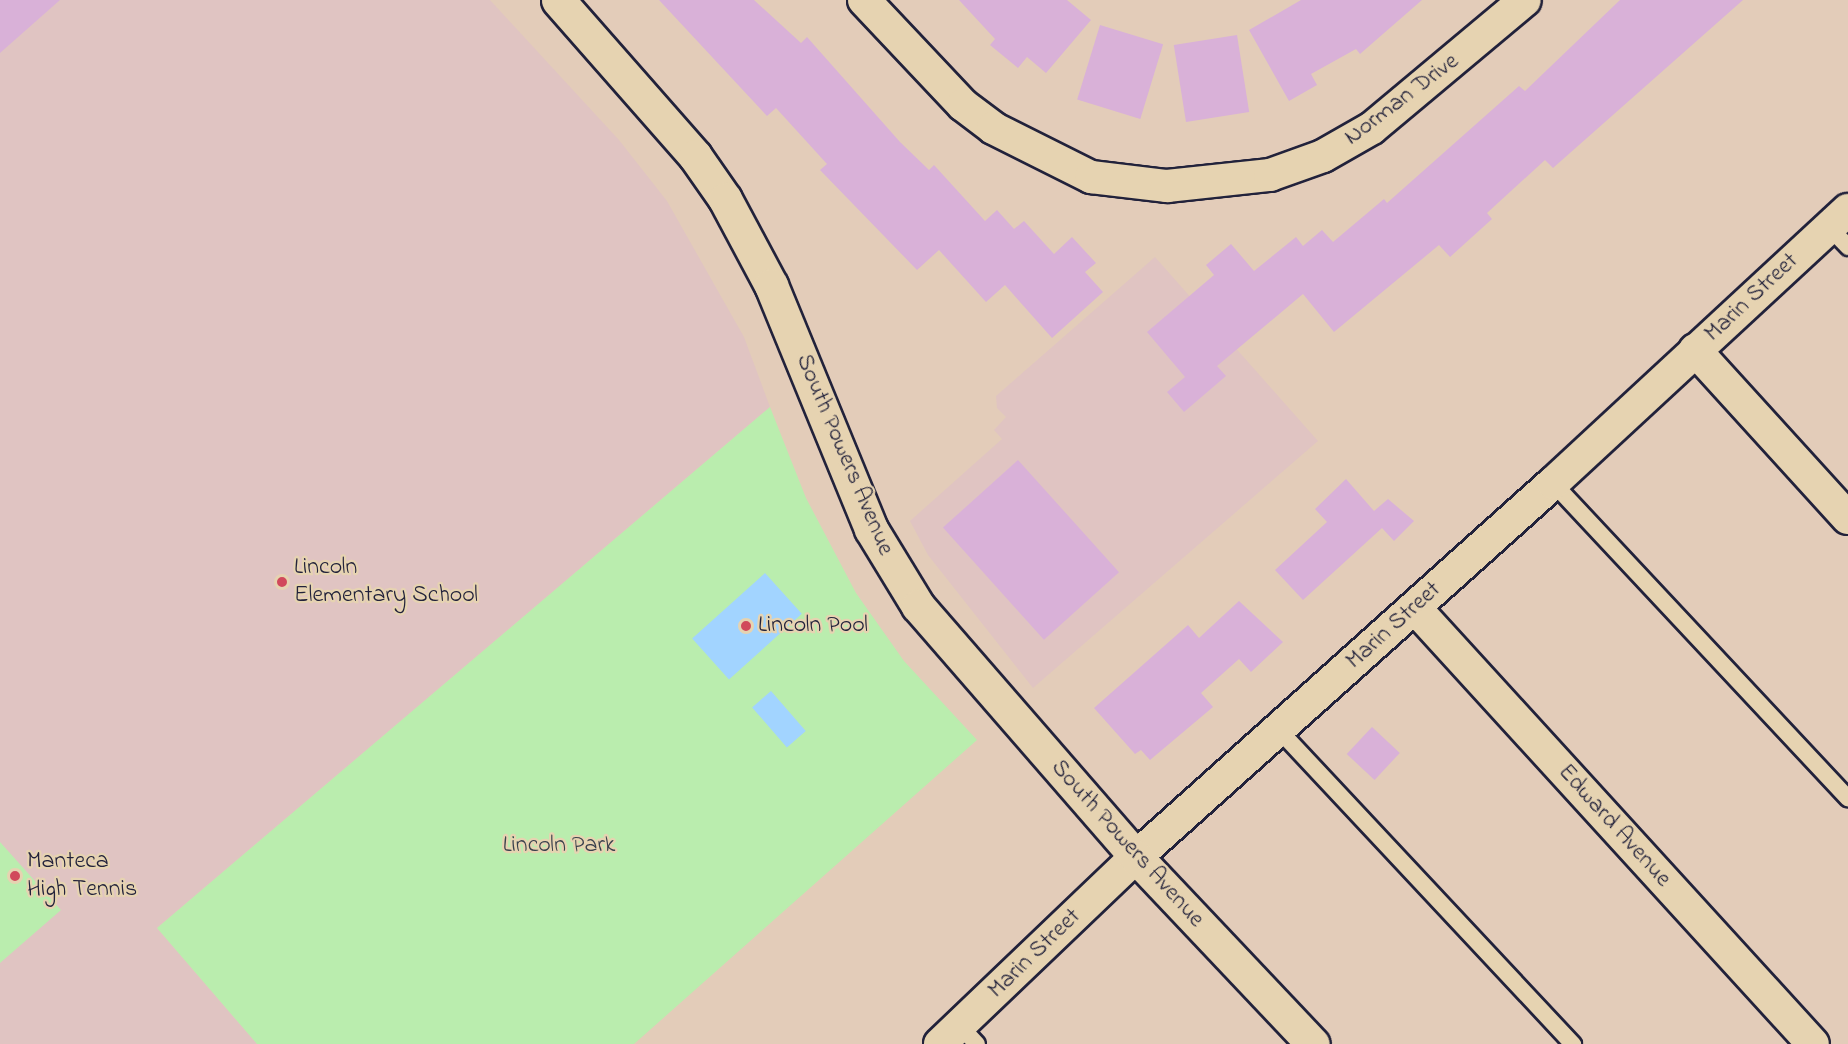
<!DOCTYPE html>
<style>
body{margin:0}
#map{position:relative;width:1848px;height:1044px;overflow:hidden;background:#e3ccb9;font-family:"Indie Flower",sans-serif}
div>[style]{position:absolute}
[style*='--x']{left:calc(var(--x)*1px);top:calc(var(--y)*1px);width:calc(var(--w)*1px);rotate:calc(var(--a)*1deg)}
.built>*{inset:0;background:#e0c4c2}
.green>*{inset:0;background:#baedae}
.water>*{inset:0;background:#a2d4ff;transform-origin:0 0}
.building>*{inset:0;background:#d9b1d8;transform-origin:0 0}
.roads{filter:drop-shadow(2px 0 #22223b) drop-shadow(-2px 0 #22223b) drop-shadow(0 2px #22223b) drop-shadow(0 -2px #22223b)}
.service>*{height:16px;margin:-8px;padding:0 8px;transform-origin:8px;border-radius:8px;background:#e6d3b1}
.minor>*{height:32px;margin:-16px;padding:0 16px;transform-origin:16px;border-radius:16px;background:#e6d3b1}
.tertiary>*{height:33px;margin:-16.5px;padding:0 16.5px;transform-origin:16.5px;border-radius:16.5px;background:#e6d3b1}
.dots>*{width:16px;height:16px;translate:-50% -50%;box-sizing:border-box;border:3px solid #e6d3b1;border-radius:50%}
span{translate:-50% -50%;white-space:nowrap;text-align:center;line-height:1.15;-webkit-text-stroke:4.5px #e6d3b1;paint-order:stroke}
.street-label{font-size:24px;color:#22223b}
.poi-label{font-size:24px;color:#22223b}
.left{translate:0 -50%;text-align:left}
.park-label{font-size:24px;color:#39404c}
</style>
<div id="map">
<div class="built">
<i style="clip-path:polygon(0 0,490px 0,619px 140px,667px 201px,744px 337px,770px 407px,157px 928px,257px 1044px,0 1044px)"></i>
<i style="clip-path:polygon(1155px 257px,1318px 441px,1033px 688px,928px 555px,910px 521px,1002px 439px,994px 430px,1006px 417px,997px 408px,996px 396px)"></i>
</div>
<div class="green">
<i style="clip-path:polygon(770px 407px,806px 498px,856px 593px,904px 661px,977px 740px,634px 1044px,257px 1044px,157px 928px)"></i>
<i style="clip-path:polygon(0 842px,61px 910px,0 963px)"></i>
</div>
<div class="water">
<i style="left:765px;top:573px;width:55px;height:98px;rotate:48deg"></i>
<i style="left:771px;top:691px;width:53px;height:25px;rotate:49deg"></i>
</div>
<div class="building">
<i style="clip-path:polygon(0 0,60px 0,0 53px)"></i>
<i style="clip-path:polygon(659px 0,754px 0,801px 43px,807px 37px,900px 142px,929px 170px,934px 165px,985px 221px,997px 210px,1014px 229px,1024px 221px,1054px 254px,1072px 237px,1096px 263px,1085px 272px,1103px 292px,1052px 338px,1005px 285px,986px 302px,939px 250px,917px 270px,820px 170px,827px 164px,776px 108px,767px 116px)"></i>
<i style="clip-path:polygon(959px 0,1067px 0,1091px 20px,1046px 73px,1027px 57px,1018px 68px,990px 45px,995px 39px)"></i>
<i style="clip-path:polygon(1301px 0,1422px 0,1360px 54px,1356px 49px,1311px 74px,1317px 85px,1289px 101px,1249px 30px)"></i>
<i style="clip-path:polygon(1620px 0,1743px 0,1553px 168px,1545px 160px,1487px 213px,1492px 219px,1450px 257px,1439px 245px,1334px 332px,1303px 294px,1217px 366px,1226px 376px,1184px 412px,1167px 392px,1185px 377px,1147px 332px,1214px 275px,1206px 265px,1231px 244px,1254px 271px,1296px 237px,1303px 246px,1322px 230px,1333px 242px,1384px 199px,1387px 203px,1519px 86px,1525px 91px)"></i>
<i style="left:1100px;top:25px;width:66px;height:78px;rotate:17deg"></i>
<i style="left:1237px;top:35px;width:78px;height:64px;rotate:81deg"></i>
<i style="left:1018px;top:460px;width:151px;height:101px;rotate:48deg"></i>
<i style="clip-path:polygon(1346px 479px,1374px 511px,1388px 499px,1414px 521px,1394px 541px,1382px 528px,1303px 600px,1275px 570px,1327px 522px,1315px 509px)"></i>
<i style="clip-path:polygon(1239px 601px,1283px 642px,1251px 672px,1239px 659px,1201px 693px,1213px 707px,1150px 760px,1141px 750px,1135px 754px,1094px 708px,1188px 625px,1199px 638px)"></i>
<i style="left:1372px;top:727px;width:38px;height:37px;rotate:43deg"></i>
</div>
<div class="roads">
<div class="service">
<i style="--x:1829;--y:227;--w:28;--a:46"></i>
<i style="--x:1553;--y:483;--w:432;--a:46.9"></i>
<i style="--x:1278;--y:729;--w:432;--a:46.9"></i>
<i style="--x:960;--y:1026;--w:25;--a:47"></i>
</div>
<div class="minor">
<i style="--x:864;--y:0;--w:144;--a:46.7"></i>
<i style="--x:963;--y:105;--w:38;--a:37"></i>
<i style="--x:993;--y:128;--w:110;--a:26.6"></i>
<i style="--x:1091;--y:177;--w:77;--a:6.8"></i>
<i style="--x:1167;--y:186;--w:104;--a:-6.1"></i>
<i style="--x:1270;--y:175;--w:56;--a:-19.7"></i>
<i style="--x:1323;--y:156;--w:56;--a:-29.7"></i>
<i style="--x:1372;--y:128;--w:199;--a:-39.9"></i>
<i style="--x:1695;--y:350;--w:227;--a:47.7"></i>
<i style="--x:1415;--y:608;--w:590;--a:47.61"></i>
<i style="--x:940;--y:1044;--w:271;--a:-43.7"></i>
<i style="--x:1136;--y:857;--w:560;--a:-41.89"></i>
<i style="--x:1553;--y:483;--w:402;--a:-42.8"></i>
</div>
<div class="tertiary">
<i style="--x:558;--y:0;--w:208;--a:48.7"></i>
<i style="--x:695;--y:156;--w:52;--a:55.1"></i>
<i style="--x:725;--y:199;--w:98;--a:61.9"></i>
<i style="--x:771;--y:285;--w:264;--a:67.7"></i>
<i style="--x:871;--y:529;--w:90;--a:58.6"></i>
<i style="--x:918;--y:606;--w:332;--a:49"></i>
<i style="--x:1136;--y:857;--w:257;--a:46.6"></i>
</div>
</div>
<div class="dots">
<i style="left:282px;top:582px;background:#d1495b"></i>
<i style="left:746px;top:626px;background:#d1495b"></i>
<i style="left:15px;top:876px;background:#d1495b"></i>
</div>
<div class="street-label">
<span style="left:1402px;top:100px;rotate:-37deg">Norman Drive</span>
<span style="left:1752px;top:298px;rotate:-43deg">Marin Street</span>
<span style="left:844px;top:455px;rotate:67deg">South Powers Avenue</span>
<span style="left:1394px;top:626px;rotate:-42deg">Marin Street</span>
<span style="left:1614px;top:826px;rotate:48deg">Edward Avenue</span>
<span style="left:1127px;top:844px;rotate:48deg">South Powers Avenue</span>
<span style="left:1035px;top:954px;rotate:-44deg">Marin Street</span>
</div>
<div class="poi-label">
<span class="left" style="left:294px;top:582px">Lincoln<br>Elementary School</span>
<span class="left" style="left:758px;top:626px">Lincoln Pool</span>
<span class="left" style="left:27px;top:876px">Manteca<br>High Tennis</span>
</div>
<div class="park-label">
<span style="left:559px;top:846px">Lincoln Park</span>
</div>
</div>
